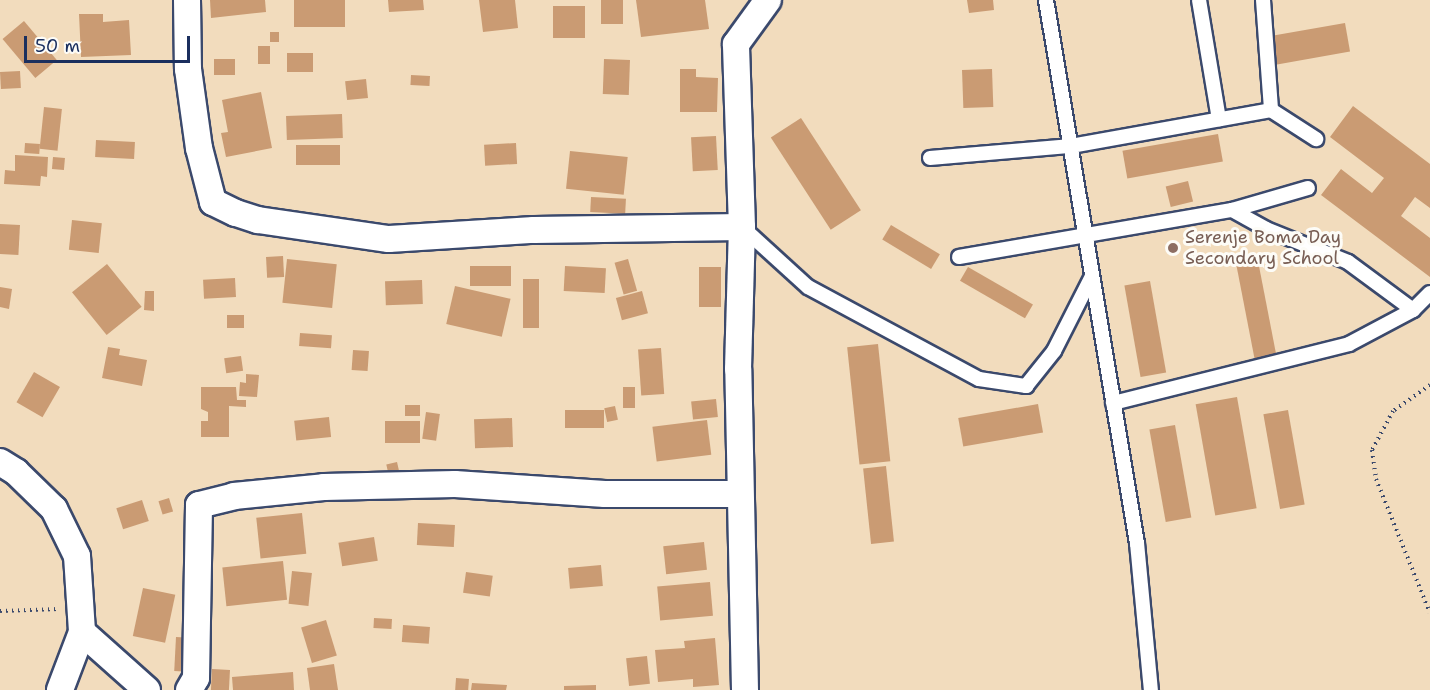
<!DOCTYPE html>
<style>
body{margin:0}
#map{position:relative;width:1430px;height:690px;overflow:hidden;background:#f2dcbd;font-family:"Shantell Sans",sans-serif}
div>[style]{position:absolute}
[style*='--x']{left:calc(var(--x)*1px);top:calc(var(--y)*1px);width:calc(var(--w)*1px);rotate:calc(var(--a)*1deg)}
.building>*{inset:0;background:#ca9b73;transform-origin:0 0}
.path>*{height:4px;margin-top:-2px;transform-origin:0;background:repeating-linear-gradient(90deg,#3b496c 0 1.5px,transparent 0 6px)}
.roads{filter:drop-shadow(2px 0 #3b496c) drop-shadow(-2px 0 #3b496c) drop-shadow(0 2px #3b496c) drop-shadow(0 -2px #3b496c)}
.lane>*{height:14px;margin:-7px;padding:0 7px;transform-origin:7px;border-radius:7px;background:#fff}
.street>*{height:26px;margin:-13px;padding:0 13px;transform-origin:13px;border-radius:13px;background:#fff}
.dots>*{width:16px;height:16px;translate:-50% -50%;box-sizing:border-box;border:3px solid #fdfcf7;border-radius:50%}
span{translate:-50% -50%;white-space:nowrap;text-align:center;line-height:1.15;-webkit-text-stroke:6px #fdfcf7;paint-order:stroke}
.education-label{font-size:18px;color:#785e54}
.left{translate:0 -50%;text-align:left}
.scale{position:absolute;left:24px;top:36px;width:166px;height:27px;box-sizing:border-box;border:3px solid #1b2f5e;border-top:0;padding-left:8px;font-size:18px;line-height:21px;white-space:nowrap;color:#1b2f5e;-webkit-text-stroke:4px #fdfcf7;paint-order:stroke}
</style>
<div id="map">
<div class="building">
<i style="clip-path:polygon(210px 0,265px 0,266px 12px,211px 18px)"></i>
<i style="left:294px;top:0;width:51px;height:27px"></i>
<i style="clip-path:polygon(388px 0,423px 0,424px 10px,389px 12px)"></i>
<i style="clip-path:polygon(479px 0,515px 0,518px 28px,483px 32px)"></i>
<i style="left:601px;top:0;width:22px;height:24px"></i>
<i style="clip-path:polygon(636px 0,705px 0,709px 29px,641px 37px)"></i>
<i style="clip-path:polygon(967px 0,993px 0,994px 10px,969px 13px)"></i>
<i style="left:553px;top:6px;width:32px;height:32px"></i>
<i style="clip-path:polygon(79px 14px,103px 14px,103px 22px,129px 20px,131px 55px,81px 57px)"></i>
<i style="left:24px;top:21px;width:51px;height:28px;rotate:50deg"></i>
<i style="left:1345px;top:23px;width:29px;height:74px;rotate:80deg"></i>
<i style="left:270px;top:32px;width:9px;height:10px"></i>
<i style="left:258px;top:46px;width:12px;height:18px"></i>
<i style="left:287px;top:53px;width:26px;height:19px"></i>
<i style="left:235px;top:59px;width:16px;height:21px;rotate:90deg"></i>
<i style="left:604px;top:59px;width:26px;height:35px;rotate:2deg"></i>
<i style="clip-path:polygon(680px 69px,696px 69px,696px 77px,718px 78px,717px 112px,680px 112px)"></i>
<i style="left:992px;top:69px;width:38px;height:30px;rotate:88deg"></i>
<i style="left:20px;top:71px;width:17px;height:20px;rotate:87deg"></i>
<i style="left:411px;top:75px;width:19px;height:10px;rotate:3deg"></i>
<i style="left:366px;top:79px;width:19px;height:21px;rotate:84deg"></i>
<i style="clip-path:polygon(261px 92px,272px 148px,226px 157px,221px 133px,228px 132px,222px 100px)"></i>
<i style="clip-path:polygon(1353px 106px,1430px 164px,1430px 208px,1415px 197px,1401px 216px,1430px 238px,1430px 277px,1321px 195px,1341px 169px,1372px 193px,1384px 178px,1330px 137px)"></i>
<i style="left:44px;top:107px;width:18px;height:42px;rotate:6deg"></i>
<i style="left:342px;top:114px;width:24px;height:56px;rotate:88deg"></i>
<i style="left:801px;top:118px;width:110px;height:36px;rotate:57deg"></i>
<i style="left:1218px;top:134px;width:28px;height:97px;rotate:80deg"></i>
<i style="left:716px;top:136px;width:34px;height:25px;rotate:87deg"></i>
<i style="left:96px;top:140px;width:39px;height:17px;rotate:3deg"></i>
<i style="left:25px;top:143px;width:15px;height:10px;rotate:4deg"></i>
<i style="left:516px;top:143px;width:21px;height:32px;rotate:87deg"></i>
<i style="left:340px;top:145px;width:20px;height:44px;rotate:90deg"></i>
<i style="left:570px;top:151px;width:58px;height:38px;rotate:6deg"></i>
<i style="clip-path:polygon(15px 155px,48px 157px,47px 177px,41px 176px,40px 186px,4px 184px,5px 170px,15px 171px)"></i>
<i style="left:53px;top:157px;width:12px;height:12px;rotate:5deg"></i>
<i style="left:1188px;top:181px;width:21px;height:23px;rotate:76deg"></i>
<i style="left:591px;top:197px;width:35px;height:15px;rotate:3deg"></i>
<i style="left:72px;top:220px;width:30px;height:30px;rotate:6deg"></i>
<i style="left:0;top:224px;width:20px;height:30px;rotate:3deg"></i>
<i style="left:891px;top:225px;width:57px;height:17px;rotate:31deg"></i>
<i style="left:283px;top:256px;width:21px;height:17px;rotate:87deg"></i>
<i style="left:287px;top:259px;width:50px;height:44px;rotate:6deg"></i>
<i style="left:628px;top:259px;width:33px;height:14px;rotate:74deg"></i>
<i style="left:1258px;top:261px;width:97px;height:22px;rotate:79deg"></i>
<i style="left:107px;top:264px;width:55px;height:45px;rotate:51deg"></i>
<i style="left:470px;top:266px;width:41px;height:20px"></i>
<i style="left:565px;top:266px;width:41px;height:25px;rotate:3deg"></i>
<i style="left:699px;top:267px;width:22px;height:40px"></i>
<i style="left:968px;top:267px;width:75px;height:16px;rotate:30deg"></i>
<i style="left:235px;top:278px;width:19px;height:32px;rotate:87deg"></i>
<i style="left:523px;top:279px;width:16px;height:49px"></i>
<i style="left:422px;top:280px;width:24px;height:37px;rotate:88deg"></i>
<i style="left:1150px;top:281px;width:93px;height:26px;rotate:80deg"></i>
<i style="left:455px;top:286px;width:57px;height:39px;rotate:13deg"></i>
<i style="clip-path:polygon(0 287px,12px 289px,9px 309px,0 307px)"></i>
<i style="clip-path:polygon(145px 291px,154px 291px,154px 311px,144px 310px)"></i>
<i style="left:642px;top:291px;width:23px;height:27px;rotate:75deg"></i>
<i style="left:244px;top:315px;width:13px;height:17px;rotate:90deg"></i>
<i style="left:300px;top:333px;width:32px;height:13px;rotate:4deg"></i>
<i style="left:878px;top:344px;width:118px;height:31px;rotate:84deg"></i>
<i style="clip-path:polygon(108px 347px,120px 349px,119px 355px,147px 360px,142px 386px,102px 378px)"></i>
<i style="left:661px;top:348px;width:46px;height:23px;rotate:86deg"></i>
<i style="left:353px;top:350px;width:16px;height:20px;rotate:4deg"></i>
<i style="left:241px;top:356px;width:15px;height:17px;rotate:82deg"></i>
<i style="left:34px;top:372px;width:30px;height:35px;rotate:30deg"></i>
<i style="clip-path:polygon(246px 374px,259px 375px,257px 397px,239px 396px,240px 382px,246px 383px)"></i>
<i style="clip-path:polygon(201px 387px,236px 387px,237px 400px,246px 400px,246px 407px,229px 406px,229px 437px,201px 437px,201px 421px,208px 421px,208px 412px,201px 409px)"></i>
<i style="left:623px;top:387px;width:12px;height:21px"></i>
<i style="left:1237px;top:397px;width:113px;height:42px;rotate:80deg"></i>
<i style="left:716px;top:399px;width:18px;height:25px;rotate:84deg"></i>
<i style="left:1038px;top:404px;width:29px;height:81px;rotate:80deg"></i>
<i style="left:405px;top:405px;width:15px;height:11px"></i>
<i style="left:615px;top:406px;width:14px;height:11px;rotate:78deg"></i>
<i style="left:604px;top:410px;width:18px;height:39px;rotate:90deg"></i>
<i style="left:1288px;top:410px;width:96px;height:25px;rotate:80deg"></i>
<i style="left:426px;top:412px;width:14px;height:27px;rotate:8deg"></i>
<i style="left:329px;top:417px;width:20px;height:35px;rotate:84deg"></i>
<i style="left:512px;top:418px;width:29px;height:38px;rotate:88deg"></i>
<i style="left:707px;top:420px;width:35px;height:55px;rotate:83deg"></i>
<i style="left:385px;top:421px;width:35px;height:22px"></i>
<i style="left:1175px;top:425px;width:94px;height:26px;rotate:80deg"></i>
<i style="left:397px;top:462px;width:9px;height:11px;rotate:77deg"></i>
<i style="left:886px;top:466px;width:76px;height:23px;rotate:84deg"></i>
<i style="left:169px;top:498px;width:14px;height:11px;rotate:73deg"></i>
<i style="left:142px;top:500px;width:22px;height:27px;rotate:72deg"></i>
<i style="left:302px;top:513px;width:41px;height:46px;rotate:84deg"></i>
<i style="left:418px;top:523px;width:37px;height:22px;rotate:3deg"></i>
<i style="left:374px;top:537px;width:24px;height:36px;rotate:81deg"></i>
<i style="left:704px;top:542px;width:28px;height:41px;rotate:84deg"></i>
<i style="left:283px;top:561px;width:39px;height:61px;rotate:84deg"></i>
<i style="left:601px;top:565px;width:21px;height:33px;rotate:85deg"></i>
<i style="left:292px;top:571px;width:20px;height:33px;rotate:6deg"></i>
<i style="left:466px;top:572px;width:27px;height:21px;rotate:8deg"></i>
<i style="left:710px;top:582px;width:34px;height:53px;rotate:85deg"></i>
<i style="left:143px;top:588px;width:33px;height:49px;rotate:12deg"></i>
<i style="left:374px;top:618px;width:18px;height:10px;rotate:3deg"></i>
<i style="left:326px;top:620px;width:37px;height:26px;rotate:73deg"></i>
<i style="left:403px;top:625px;width:27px;height:17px;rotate:4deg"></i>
<i style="left:176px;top:637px;width:18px;height:34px;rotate:3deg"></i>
<i style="clip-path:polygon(715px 638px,719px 685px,693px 687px,693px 679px,658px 682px,655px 650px,685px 648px,684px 641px)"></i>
<i style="left:647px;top:656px;width:28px;height:21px;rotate:84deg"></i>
<i style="clip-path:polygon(334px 664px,338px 690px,310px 690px,307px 668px)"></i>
<i style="left:212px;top:669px;width:18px;height:21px;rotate:3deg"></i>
<i style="clip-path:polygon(293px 672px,294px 690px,233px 690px,232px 677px)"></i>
<i style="left:456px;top:678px;width:13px;height:12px;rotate:4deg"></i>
<i style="clip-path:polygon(472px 683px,507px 685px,506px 690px,471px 690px)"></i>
<i style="clip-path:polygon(596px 685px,596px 690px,564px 690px,564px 686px)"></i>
</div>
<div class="path">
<i style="--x:1430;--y:385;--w:45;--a:144.9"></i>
<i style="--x:1393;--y:411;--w:44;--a:118.3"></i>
<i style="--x:1372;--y:450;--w:29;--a:82"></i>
<i style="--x:1376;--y:479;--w:144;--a:68.1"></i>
<i style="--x:0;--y:611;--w:59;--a:-1.9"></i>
</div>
<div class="roads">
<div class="lane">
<i style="--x:1046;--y:0;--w:551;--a:80.49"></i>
<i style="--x:1137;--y:543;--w:148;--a:84.6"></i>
<i style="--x:1199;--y:0;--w:121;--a:80.5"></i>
<i style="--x:1263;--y:0;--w:110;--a:85.8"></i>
<i style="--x:930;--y:158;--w:142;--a:-4.9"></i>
<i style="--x:1071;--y:146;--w:203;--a:-10.2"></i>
<i style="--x:1271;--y:110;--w:54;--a:32.8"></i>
<i style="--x:1232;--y:210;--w:39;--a:29"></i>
<i style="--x:1266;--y:229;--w:88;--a:21.9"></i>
<i style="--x:1348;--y:262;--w:81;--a:36.4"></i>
<i style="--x:742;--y:227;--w:89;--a:42.3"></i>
<i style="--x:808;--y:287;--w:194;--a:28.3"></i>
<i style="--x:979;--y:379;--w:48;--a:8.5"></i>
<i style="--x:1026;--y:386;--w:45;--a:-51.3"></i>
<i style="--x:1054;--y:351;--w:82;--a:-63.1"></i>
<i style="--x:959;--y:257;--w:277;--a:-9.8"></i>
<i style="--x:1232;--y:210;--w:79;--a:-16.1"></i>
<i style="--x:1113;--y:403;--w:243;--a:-14"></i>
<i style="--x:1349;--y:344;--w:72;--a:-28"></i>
<i style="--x:1413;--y:310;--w:24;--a:-45"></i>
</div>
<div class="street">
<i style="--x:187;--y:0;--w:69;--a:89.2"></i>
<i style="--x:188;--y:69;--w:80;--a:82.1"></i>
<i style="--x:199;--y:148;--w:56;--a:75.5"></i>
<i style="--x:213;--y:202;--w:25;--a:26"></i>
<i style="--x:236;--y:213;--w:23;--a:18"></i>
<i style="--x:258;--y:220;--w:132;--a:8.3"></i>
<i style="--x:389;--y:239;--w:145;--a:-3.6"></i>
<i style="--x:534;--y:230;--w:208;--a:-0.8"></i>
<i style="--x:0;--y:462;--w:19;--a:32"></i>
<i style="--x:16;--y:472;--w:53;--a:44.2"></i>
<i style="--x:54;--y:509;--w:52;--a:63.9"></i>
<i style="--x:77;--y:556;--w:76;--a:86.2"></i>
<i style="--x:82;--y:632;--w:62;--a:110.8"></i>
<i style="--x:82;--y:632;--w:87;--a:41.7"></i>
<i style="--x:189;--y:690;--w:14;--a:-60"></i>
<i style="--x:196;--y:678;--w:173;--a:-89"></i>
<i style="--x:199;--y:505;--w:36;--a:-14"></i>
<i style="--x:234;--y:496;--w:90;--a:-5.7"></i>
<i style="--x:324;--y:487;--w:131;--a:-1.3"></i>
<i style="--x:455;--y:484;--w:150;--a:3.8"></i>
<i style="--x:605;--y:494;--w:135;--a:0"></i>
<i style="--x:745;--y:690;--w:321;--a:-91.2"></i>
<i style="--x:738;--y:369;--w:142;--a:-88.4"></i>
<i style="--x:742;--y:227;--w:183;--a:-91.9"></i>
<i style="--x:736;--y:44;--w:54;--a:-54"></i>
</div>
</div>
<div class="dots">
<i style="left:1173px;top:248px;background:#8d6e63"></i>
</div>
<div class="education-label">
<span class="left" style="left:1185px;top:248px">Serenje Boma Day<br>Secondary School</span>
</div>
<div class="scale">50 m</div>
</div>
